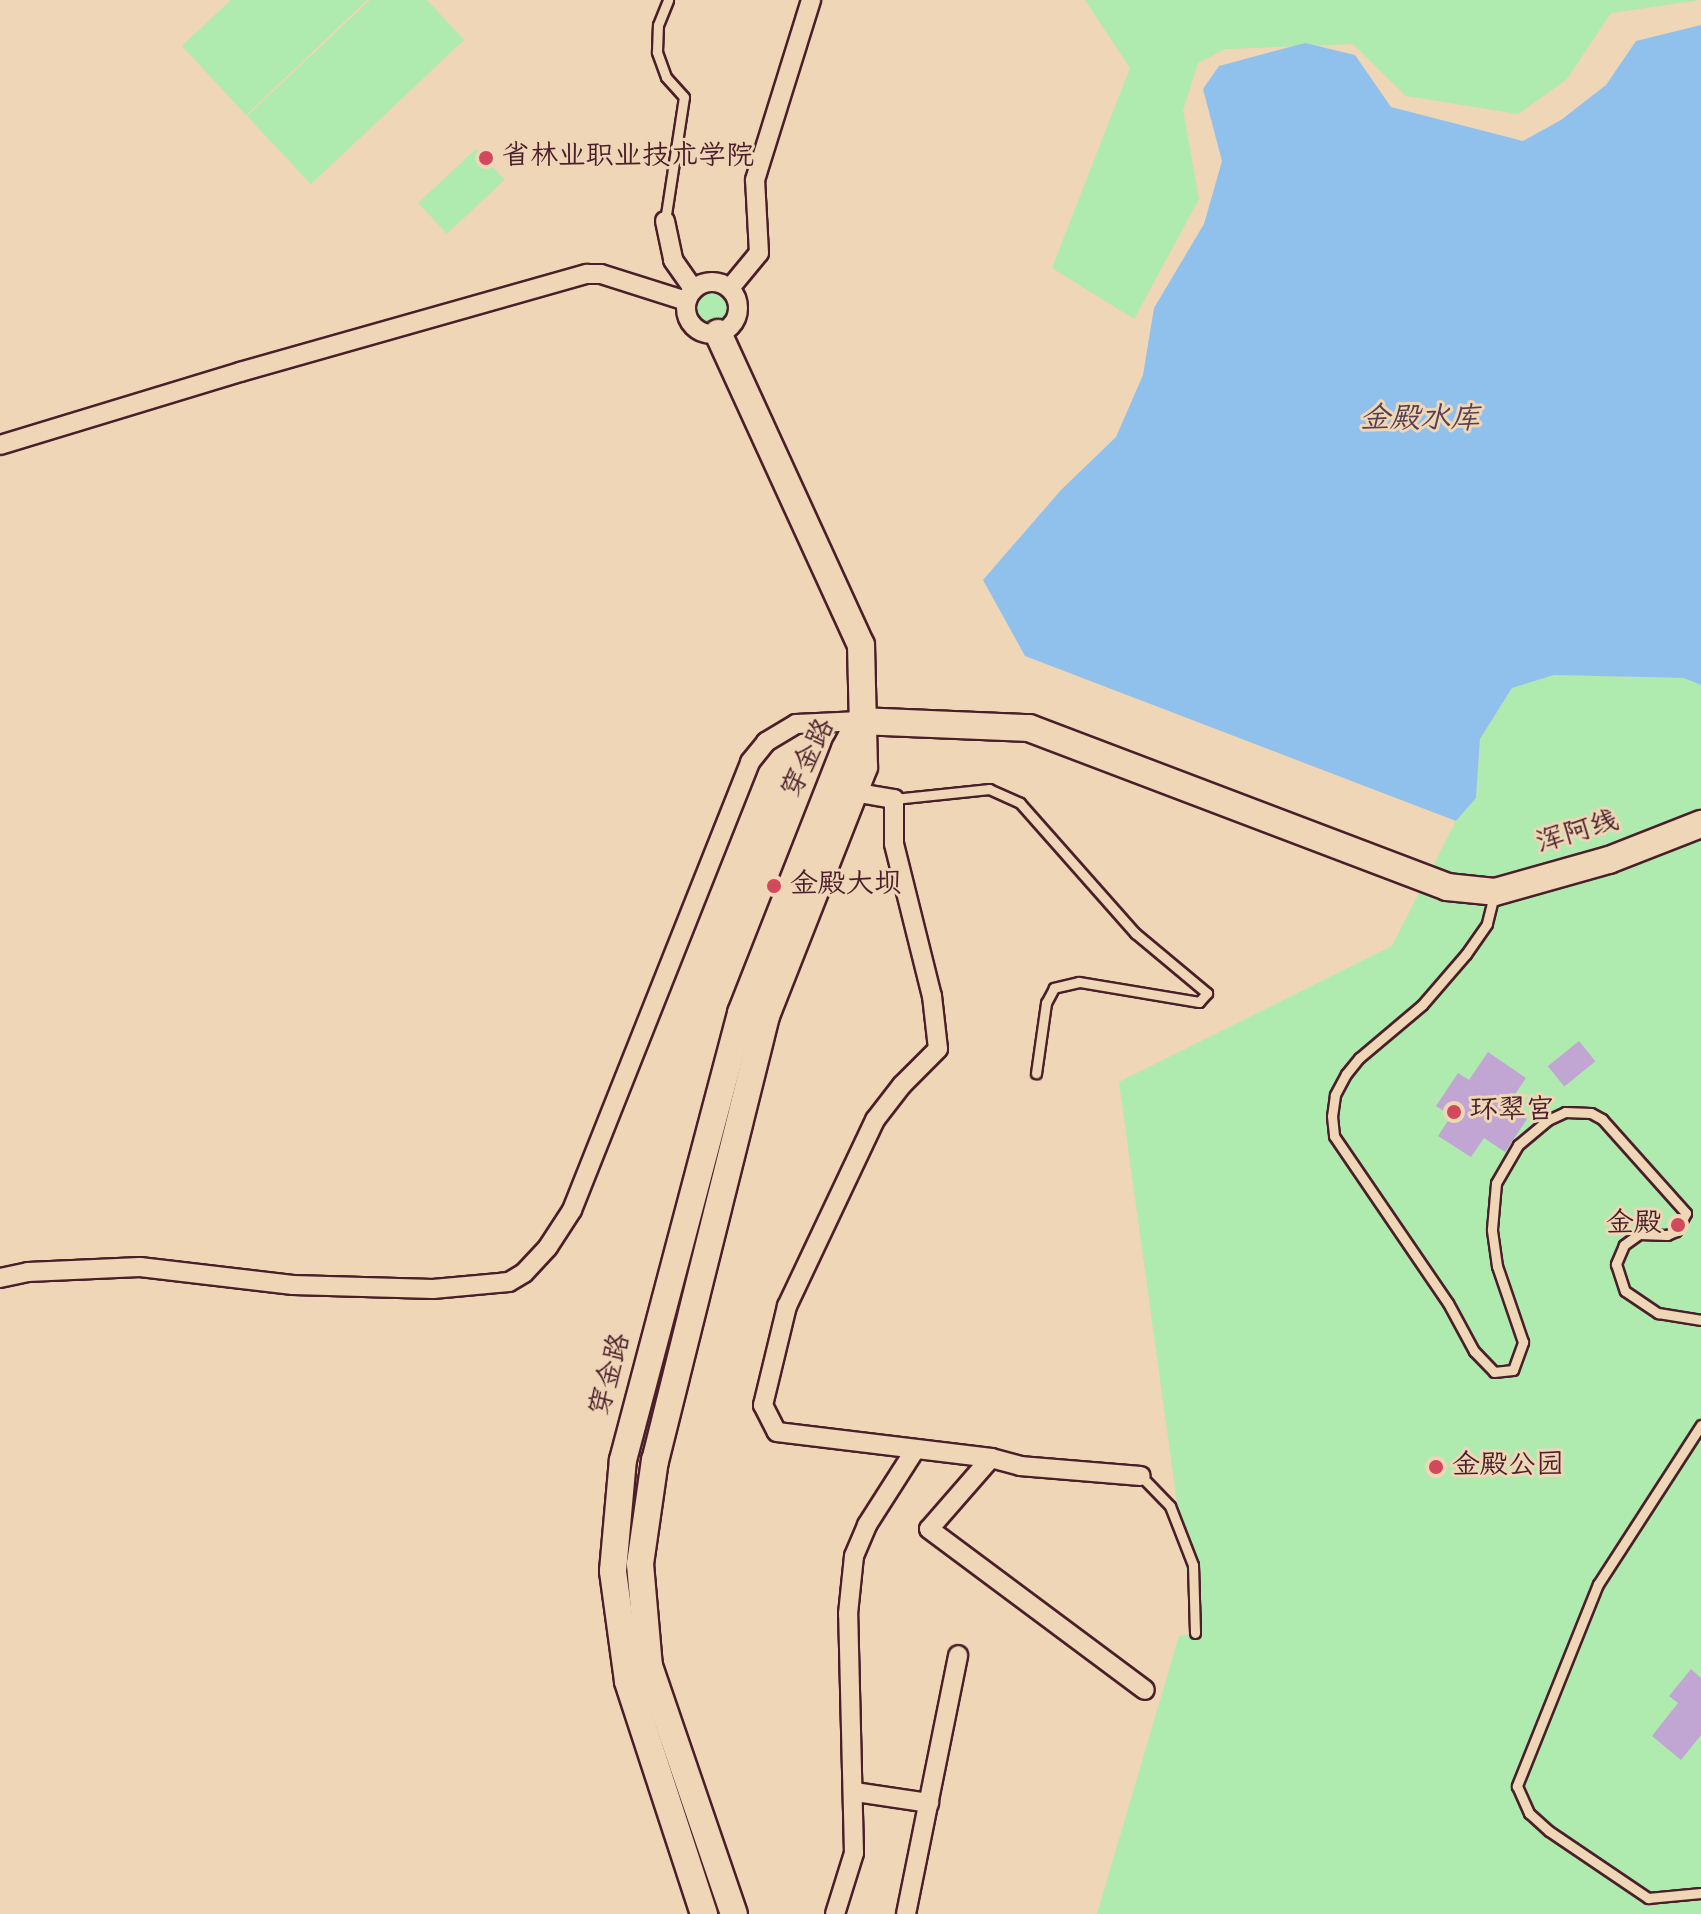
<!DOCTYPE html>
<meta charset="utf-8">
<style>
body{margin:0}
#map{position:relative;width:1701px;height:1914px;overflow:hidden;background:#eed6b6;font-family:"Indie Flower","LXGW WenKai TC",sans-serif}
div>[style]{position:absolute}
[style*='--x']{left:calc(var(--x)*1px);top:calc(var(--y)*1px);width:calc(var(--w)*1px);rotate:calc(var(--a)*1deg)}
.green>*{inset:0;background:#afeaaf;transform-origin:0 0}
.round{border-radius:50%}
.water>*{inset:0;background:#90c1ec}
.building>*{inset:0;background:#c1a5d2;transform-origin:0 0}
.roads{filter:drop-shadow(2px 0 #4a1f2b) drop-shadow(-2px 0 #4a1f2b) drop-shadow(0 2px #4a1f2b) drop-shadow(0 -2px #4a1f2b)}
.lane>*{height:9px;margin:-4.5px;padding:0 4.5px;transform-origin:4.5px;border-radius:4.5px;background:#eed6b6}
.street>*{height:18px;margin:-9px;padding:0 9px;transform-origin:9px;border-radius:9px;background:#eed6b6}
.street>.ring{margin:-9px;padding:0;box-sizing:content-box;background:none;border:18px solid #eed6b6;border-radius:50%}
.secondary>*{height:26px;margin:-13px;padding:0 13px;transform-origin:13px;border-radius:13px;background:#eed6b6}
.dots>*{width:22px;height:22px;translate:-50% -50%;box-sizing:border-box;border:4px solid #eed6b6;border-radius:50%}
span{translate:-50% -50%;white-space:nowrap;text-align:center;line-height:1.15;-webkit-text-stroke:6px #eed6b6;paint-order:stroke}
.poi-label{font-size:28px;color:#4a1f2b}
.left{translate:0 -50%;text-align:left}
.right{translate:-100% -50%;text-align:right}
.street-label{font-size:28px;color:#4a1f2b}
.water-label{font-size:30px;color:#583f52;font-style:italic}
</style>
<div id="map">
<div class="green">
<i style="clip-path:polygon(231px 0,367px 0,246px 115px,182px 46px)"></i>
<i style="clip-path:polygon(370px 0,427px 0,464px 40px,311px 184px,247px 116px)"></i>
<i style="clip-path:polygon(1085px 0,1700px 0,1611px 13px,1567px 79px,1518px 114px,1406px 96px,1353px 44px,1225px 49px,1198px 63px,1183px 110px,1199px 199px,1134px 319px,1052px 268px,1130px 68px)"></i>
<i style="left:476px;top:149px;width:42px;height:79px;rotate:47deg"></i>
<i class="round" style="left:694px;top:290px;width:36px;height:36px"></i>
<i style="clip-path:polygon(1554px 675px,1684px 678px,1701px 685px,1701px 1914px,1097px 1914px,1179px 1636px,1195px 1633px,1119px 1082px,1392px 946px,1456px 821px,1476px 798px,1480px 739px,1512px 688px)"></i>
</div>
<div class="water">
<i style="clip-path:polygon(1701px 25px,1701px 685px,1684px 678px,1554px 675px,1512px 688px,1480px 739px,1476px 798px,1456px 821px,1025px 656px,983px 580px,1061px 490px,1116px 437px,1143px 375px,1154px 308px,1204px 224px,1222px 161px,1203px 89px,1219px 66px,1305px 43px,1355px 55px,1391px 107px,1523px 141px,1561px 120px,1606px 85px,1636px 41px)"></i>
</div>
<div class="building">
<i style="left:1579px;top:1041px;width:26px;height:40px;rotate:51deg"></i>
<i style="clip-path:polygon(1488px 1052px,1526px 1078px,1507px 1106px,1527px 1119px,1505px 1152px,1484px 1138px,1471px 1157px,1438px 1136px,1451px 1116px,1436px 1106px,1458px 1073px,1469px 1080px)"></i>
<i style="clip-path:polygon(1691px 1669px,1701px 1678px,1701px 1735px,1681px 1760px,1652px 1736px,1678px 1703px,1669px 1696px)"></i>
</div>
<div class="roads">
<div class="lane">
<i style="--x:665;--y:221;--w:125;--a:-81.3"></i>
<i style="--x:684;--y:97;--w:27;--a:-132"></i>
<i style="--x:666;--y:77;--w:27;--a:-110"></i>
<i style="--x:657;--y:52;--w:27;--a:-88"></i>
<i style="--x:658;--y:25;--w:27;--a:-68"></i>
<i style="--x:894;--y:799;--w:96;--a:-6"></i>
<i style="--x:989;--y:789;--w:34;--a:24"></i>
<i style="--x:1020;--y:803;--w:174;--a:48.5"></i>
<i style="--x:1135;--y:933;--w:94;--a:39.8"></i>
<i style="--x:1207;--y:993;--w:12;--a:132"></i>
<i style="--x:1199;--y:1002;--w:122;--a:-170.5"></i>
<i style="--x:1079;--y:982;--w:26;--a:167"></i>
<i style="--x:1054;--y:988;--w:17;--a:118"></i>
<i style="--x:1046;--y:1003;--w:71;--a:98.1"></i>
<i style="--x:1494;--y:895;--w:30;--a:104"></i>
<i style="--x:1487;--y:924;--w:37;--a:125"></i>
<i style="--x:1466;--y:954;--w:67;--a:130.8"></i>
<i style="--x:1422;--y:1005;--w:82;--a:139.9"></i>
<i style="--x:1359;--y:1058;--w:21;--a:129"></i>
<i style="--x:1346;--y:1074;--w:24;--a:118"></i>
<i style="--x:1335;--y:1095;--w:21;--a:98"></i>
<i style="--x:1332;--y:1116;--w:20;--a:84"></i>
<i style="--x:1334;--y:1136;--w:202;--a:55.7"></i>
<i style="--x:1448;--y:1303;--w:55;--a:61.6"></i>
<i style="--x:1474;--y:1351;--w:29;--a:46"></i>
<i style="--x:1494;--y:1372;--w:19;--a:-6"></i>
<i style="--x:1513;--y:1370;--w:30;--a:-70"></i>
<i style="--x:1523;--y:1342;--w:80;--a:-108.9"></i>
<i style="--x:1497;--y:1266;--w:37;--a:-98"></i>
<i style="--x:1492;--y:1229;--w:46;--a:-85"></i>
<i style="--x:1496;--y:1183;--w:44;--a:-59.9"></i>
<i style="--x:1518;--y:1145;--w:39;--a:-40"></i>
<i style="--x:1548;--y:1120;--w:19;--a:-25"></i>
<i style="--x:1565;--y:1112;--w:26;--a:2"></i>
<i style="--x:1591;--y:1113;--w:13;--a:29"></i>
<i style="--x:1602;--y:1119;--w:126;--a:48.2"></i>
<i style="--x:1686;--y:1213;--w:21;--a:119"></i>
<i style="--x:1676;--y:1231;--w:10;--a:156"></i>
<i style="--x:1667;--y:1235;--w:28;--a:-178"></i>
<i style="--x:1639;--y:1234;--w:19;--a:144"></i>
<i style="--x:1624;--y:1245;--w:21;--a:113"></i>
<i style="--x:1616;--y:1264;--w:28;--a:72"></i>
<i style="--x:1625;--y:1291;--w:40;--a:34"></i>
<i style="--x:1658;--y:1313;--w:44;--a:9.2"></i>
<i style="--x:1701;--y:1425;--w:189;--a:122.9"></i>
<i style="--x:1598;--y:1584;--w:218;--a:111.9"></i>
<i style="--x:1517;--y:1786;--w:30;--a:66"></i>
<i style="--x:1529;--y:1813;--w:27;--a:42"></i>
<i style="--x:1549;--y:1831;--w:120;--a:34.1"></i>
<i style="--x:1648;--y:1898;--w:53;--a:-5.4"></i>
<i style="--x:1141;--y:1476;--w:42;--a:46"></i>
<i style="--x:1170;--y:1506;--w:63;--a:68.7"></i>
<i style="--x:1193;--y:1565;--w:68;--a:88.3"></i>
</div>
<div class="street">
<i style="--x:665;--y:221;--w:40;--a:78"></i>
<i style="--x:673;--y:260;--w:35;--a:55"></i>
<i class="ring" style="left:686px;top:282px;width:34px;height:34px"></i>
<i style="--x:730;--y:288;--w:45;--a:-50.4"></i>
<i style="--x:759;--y:253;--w:73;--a:-93.1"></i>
<i style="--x:755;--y:180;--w:189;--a:-72.7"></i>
<i style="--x:0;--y:445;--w:251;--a:-16.9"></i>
<i style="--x:240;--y:372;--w:361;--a:-15.8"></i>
<i style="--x:587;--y:274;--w:14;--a:0"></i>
<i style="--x:601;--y:274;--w:89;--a:17.6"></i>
<i style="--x:853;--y:792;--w:42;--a:9.7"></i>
<i style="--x:894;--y:799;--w:45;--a:90"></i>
<i style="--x:894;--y:844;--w:157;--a:76"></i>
<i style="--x:932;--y:996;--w:53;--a:83.5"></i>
<i style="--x:938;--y:1049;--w:51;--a:135"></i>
<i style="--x:902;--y:1085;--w:44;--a:127.6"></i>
<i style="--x:875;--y:1120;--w:206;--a:115.3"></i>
<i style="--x:787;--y:1306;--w:102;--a:103.6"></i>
<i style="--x:763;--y:1405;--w:30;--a:63"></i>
<i style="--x:777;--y:1432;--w:216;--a:6.9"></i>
<i style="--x:991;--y:1458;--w:30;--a:15"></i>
<i style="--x:1020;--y:1466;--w:121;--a:4.7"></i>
<i style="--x:0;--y:1278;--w:29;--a:-12"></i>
<i style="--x:28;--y:1272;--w:112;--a:-2.6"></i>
<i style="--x:140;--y:1267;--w:154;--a:6.7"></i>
<i style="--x:293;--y:1285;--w:140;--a:1.6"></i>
<i style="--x:433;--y:1289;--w:76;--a:-5.3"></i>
<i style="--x:509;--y:1282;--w:17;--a:-31"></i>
<i style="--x:524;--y:1273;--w:35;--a:-47"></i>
<i style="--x:548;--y:1247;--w:44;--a:-57"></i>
<i style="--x:572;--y:1210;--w:482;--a:-68.3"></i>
<i style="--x:750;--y:762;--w:26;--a:-51"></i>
<i style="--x:766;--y:742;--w:35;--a:-31"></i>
<i style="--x:796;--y:724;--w:64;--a:-2.7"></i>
<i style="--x:991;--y:1458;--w:94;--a:131.1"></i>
<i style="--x:929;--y:1529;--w:269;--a:36.7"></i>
<i style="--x:855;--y:1792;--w:75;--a:8.5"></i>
<i style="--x:835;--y:1914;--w:64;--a:-72.7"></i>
<i style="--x:854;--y:1853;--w:239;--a:-91.4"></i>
<i style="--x:848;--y:1614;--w:58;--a:-84.1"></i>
<i style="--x:854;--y:1556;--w:34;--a:-67"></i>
<i style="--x:867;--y:1525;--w:89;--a:-57.4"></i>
<i style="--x:906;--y:1914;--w:264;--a:-78.6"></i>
</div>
<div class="secondary">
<i style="--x:718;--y:333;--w:343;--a:65.4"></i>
<i style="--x:861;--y:645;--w:122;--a:88.6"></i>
<i style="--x:864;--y:767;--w:268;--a:111.5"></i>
<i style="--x:766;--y:1016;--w:458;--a:104"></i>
<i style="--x:655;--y:1460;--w:105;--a:98.2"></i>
<i style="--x:640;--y:1564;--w:102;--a:85"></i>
<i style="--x:649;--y:1666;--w:262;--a:71.1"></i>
<i style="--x:860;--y:721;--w:169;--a:2.4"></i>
<i style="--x:1029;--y:728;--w:447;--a:20.8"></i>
<i style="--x:1447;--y:887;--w:48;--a:5.9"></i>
<i style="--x:1495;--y:892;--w:118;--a:-15.7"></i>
<i style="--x:1609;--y:860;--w:99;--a:-21.4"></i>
<i style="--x:704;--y:1914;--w:245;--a:-108.1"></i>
<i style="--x:628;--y:1681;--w:111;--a:-97.8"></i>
<i style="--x:613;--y:1571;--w:111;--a:-84.9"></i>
<i style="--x:623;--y:1460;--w:462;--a:-75.2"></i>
<i style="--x:741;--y:1013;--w:284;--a:-68.5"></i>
<i style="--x:845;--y:749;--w:32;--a:-62"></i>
</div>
</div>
<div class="dots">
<i style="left:486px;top:158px;background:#d1495b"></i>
<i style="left:774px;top:886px;background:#d1495b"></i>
<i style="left:1454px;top:1112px;background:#d1495b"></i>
<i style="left:1678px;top:1225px;background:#d1495b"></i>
<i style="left:1436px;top:1467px;background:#d1495b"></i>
</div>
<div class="poi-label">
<span class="left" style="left:502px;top:158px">省林业职业技术学院</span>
<span class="left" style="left:790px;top:886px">金殿大坝</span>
<span class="left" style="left:1470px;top:1112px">环翠宫</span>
<span class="right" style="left:1662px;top:1225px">金殿</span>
<span class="left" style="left:1452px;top:1467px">金殿公园</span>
</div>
<div class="street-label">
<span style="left:810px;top:759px;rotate:-64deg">穿金路</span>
<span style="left:1578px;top:834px;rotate:-17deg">浑阿线</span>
<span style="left:612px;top:1375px;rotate:-75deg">穿金路</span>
</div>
<div class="water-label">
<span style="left:1420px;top:420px">金殿水库</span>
</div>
</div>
